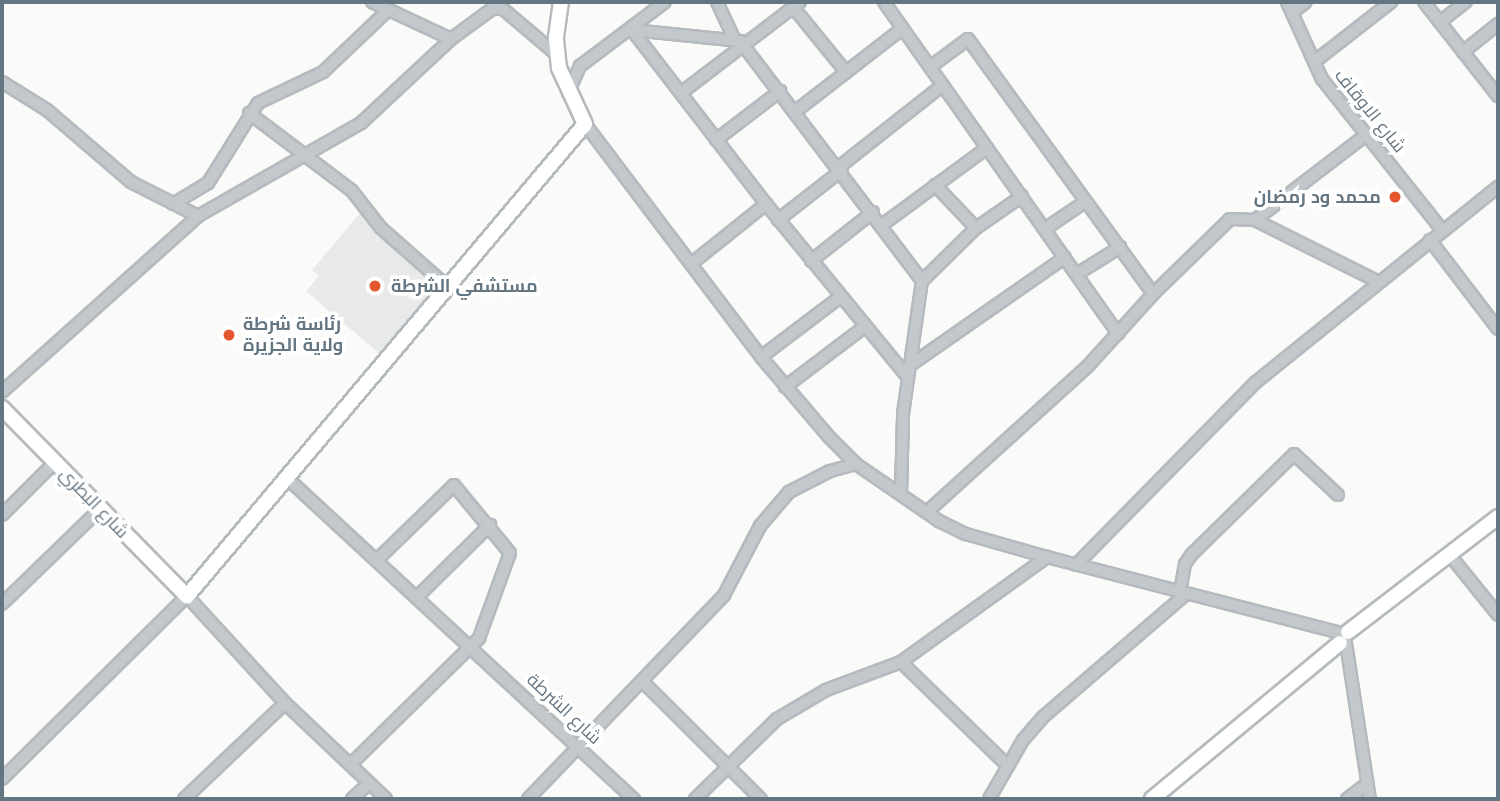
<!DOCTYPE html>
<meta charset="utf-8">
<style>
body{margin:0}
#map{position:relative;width:1500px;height:801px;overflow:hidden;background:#fafaf8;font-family:Quicksand,Cairo,sans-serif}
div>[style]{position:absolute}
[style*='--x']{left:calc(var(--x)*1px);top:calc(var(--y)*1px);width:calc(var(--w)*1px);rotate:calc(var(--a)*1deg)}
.built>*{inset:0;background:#e8e9e9}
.roads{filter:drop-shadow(2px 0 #b5babe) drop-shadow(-2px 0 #b5babe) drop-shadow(0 2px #b5babe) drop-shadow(0 -2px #b5babe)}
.minor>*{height:10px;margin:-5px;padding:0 5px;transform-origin:5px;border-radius:5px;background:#c3c8cc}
.major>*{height:14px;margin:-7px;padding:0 7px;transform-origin:7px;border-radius:7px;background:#fff}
.dots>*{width:19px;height:19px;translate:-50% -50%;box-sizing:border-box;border:4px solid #fff;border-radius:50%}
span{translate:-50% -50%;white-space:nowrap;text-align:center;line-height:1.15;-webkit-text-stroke:7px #fff;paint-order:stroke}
.street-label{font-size:18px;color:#657683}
.poi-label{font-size:18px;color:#657683;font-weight:700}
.right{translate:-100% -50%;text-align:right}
.left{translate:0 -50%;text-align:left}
.frame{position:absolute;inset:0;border:4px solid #657683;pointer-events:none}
</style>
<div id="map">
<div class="built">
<i style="clip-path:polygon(361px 212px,443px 282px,381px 355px,306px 291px,319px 276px,312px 270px)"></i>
</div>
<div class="roads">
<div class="minor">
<i style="--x:372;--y:2;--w:87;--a:25.1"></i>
<i style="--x:717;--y:2;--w:40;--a:65"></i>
<i style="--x:884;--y:2;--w:406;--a:54.8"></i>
<i style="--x:1287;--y:2;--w:85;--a:65.6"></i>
<i style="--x:1322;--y:79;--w:194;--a:51.5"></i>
<i style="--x:1424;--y:2;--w:120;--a:51.8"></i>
<i style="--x:793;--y:7;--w:84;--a:50.8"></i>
<i style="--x:1293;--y:12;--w:16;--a:-38"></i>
<i style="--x:1440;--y:22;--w:33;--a:-38"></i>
<i style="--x:632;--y:30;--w:220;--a:52.4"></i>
<i style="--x:766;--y:204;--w:222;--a:50.7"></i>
<i style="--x:632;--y:30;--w:109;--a:5.8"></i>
<i style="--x:740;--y:41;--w:301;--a:52.8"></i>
<i style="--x:1463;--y:52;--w:45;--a:-38.7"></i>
<i style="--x:1314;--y:62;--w:98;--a:-37.9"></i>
<i style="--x:930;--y:67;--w:47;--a:-36.4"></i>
<i style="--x:968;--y:39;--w:315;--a:54"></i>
<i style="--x:2;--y:82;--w:53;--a:31.9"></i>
<i style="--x:47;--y:110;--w:111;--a:40.6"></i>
<i style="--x:131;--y:182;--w:75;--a:26.9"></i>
<i style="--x:568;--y:93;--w:30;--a:-66"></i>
<i style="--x:580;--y:66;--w:106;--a:-37"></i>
<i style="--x:681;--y:93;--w:150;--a:-37.4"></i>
<i style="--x:796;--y:111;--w:135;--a:-37.8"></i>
<i style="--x:249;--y:113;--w:129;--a:37.1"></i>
<i style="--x:352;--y:191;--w:47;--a:51.9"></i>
<i style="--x:381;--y:228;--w:89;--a:41.4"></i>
<i style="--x:585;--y:124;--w:292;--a:52.9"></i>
<i style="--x:761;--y:357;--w:105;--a:49.6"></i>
<i style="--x:829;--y:437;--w:38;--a:45"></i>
<i style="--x:856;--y:464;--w:101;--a:34.5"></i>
<i style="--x:939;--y:521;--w:30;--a:26"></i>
<i style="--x:966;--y:534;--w:84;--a:15.9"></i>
<i style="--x:1047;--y:557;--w:301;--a:14.5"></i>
<i style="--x:716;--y:140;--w:81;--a:-37.4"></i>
<i style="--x:839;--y:167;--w:132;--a:-38.3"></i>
<i style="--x:935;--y:185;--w:59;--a:46.4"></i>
<i style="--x:173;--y:204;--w:41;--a:-31"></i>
<i style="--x:208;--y:183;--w:94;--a:-58"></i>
<i style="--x:258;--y:103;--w:72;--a:-25.5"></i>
<i style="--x:323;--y:72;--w:88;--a:-43.6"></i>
<i style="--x:778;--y:220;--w:81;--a:-38"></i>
<i style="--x:1255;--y:220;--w:141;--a:-37.5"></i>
<i style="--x:882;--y:225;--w:130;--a:-36.3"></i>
<i style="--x:1045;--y:229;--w:46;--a:-34.4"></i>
<i style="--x:1430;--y:240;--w:112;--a:52.6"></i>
<i style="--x:811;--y:261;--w:79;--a:-38.3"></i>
<i style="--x:691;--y:264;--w:96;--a:-38.7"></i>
<i style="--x:1077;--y:274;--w:51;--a:-32.1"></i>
<i style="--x:761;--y:357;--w:99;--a:-37.2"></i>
<i style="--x:909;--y:366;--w:190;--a:-34.9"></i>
<i style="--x:785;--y:387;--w:99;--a:-37.2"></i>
<i style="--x:2;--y:392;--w:263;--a:-41.9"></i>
<i style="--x:198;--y:216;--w:188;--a:-29.7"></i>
<i style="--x:361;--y:123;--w:123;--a:-43"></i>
<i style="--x:451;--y:39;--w:51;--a:-36.2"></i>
<i style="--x:492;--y:9;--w:11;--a:0"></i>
<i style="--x:503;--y:9;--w:70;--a:40.3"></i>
<i style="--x:287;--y:478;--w:473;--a:42.8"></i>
<i style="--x:901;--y:493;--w:79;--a:-88.5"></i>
<i style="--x:903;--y:414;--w:134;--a:-81.9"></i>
<i style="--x:922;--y:281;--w:76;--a:-44.5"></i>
<i style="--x:976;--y:228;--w:56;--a:-34.8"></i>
<i style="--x:927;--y:512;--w:217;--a:-42.2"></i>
<i style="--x:1088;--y:366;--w:97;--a:-47.9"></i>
<i style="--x:1153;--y:294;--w:107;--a:-44.2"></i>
<i style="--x:1230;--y:219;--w:25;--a:2"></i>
<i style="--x:1255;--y:220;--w:139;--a:26.6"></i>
<i style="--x:2;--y:515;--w:75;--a:-45"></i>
<i style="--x:1449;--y:554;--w:78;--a:51.2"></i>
<i style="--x:1076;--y:565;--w:257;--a:-45.5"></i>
<i style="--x:1256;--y:382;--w:311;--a:-38.9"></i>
<i style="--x:1180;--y:592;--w:28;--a:-80"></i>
<i style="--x:1185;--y:564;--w:12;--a:-55"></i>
<i style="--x:1192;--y:554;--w:143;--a:-44.4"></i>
<i style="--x:1294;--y:454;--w:60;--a:43"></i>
<i style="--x:417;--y:597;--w:103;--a:-44.6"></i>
<i style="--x:2;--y:604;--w:136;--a:-44.1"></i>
<i style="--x:1346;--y:643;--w:158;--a:81.3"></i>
<i style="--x:901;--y:662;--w:149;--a:44.2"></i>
<i style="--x:643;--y:682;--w:166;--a:44.8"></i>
<i style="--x:351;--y:764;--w:180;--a:-44.5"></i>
<i style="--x:479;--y:638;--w:90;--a:-70"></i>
<i style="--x:510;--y:553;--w:88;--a:-129.5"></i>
<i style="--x:454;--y:485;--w:107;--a:135.8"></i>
<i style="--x:2;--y:779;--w:260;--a:-44.7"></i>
<i style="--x:187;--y:596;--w:145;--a:47.5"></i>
<i style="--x:285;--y:703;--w:139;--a:43.5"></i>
<i style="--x:184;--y:799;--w:139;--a:-43.5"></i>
<i style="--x:352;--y:799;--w:23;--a:-43"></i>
<i style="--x:528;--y:799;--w:283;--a:-46.1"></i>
<i style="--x:724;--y:595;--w:78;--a:-62.4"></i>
<i style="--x:760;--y:526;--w:45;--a:-49.5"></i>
<i style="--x:789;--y:492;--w:46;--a:-27.1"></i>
<i style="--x:830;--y:471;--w:27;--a:-15"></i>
<i style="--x:695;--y:799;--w:115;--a:-44.3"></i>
<i style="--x:777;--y:719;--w:57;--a:-30.6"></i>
<i style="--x:826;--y:690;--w:80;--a:-20.5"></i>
<i style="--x:901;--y:662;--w:180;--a:-35.7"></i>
<i style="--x:989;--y:799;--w:68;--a:-60"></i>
<i style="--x:1023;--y:740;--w:30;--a:-49"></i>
<i style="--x:1043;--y:717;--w:189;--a:-40.7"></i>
<i style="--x:1347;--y:799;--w:26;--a:-37"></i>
</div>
<div class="major">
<i style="--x:2;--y:408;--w:264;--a:45.5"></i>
<i style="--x:187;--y:596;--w:617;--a:-49.86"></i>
<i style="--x:585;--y:124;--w:62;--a:-114.9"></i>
<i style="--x:559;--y:68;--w:31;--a:-96"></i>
<i style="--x:556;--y:37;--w:35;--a:-82"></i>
<i style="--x:1348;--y:632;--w:189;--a:-37.5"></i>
<i style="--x:1152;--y:799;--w:244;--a:-39.7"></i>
</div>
</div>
<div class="dots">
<i style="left:1395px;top:197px;background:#e4572e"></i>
<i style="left:375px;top:286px;background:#e4572e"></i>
<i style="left:229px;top:335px;background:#e4572e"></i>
</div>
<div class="street-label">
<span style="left:1370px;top:111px;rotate:51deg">شارع الاوقاف</span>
<span style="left:94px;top:503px;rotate:46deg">شارع البطري</span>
<span style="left:564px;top:709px;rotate:43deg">شارع الشرطة</span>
</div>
<div class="poi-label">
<span class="right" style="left:1381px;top:197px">محمد ود رمضان</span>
<span class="left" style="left:391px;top:286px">مستشفي الشرطة</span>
<span class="left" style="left:243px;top:335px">رئاسة شرطة<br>ولاية الجزيرة</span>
</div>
<div class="frame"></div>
</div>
